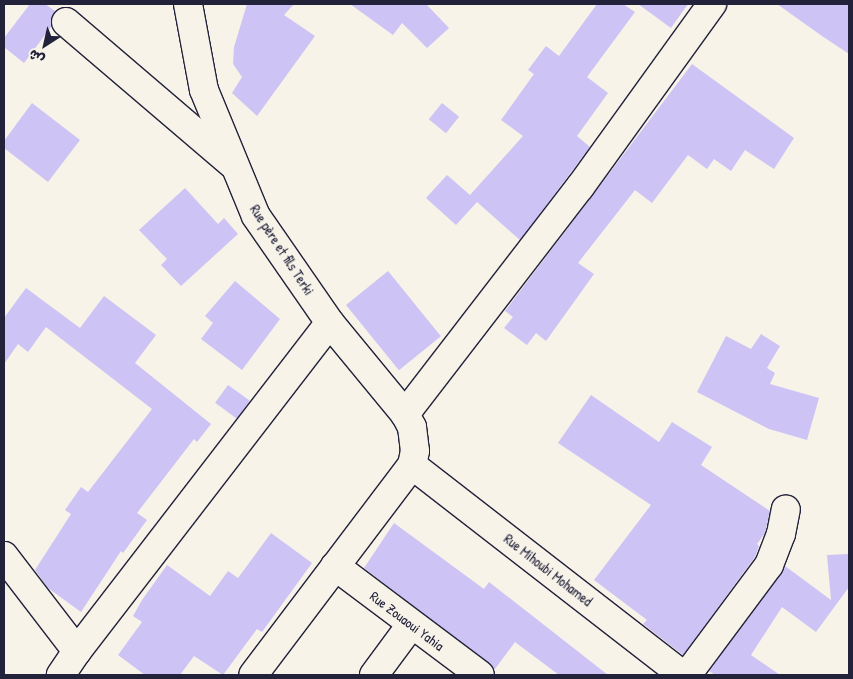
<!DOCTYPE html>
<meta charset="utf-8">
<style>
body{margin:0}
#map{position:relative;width:853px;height:679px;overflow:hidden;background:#f7f3e8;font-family:"Patrick Hand","Playpen Sans Arabic",sans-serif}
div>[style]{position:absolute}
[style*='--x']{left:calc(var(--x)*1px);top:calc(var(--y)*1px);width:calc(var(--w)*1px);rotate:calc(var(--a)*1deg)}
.building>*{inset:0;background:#cec3f5;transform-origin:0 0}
.roads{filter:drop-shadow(1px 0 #22223b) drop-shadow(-1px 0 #22223b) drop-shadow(0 1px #22223b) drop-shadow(0 -1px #22223b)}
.minor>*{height:28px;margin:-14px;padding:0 14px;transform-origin:14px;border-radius:14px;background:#f7f3e8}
.tertiary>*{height:28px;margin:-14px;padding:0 14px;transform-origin:14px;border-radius:14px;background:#f7f3e8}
span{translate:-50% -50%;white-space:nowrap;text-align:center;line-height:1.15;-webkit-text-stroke:4.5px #f7f3e8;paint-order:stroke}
.street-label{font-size:14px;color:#22223b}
.frame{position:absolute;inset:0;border:5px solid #22223b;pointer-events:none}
.north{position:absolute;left:20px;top:20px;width:50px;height:50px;-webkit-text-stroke:4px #f7f3e8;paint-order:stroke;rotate:215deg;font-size:14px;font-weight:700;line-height:20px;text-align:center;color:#22223b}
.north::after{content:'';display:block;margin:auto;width:18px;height:22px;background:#22223b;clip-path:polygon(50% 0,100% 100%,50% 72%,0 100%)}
</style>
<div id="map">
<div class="building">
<i style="clip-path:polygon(30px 4px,45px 4px,55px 11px,51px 27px,24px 63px,4px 47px,4px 38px)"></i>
<i style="clip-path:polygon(247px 4px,294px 4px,284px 15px,315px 36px,257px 116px,232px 93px,242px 77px,233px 64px,234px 47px)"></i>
<i style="clip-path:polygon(350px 4px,426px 4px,449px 28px,427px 48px,402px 23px,393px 35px)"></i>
<i style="clip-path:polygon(597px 4px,623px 4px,635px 12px,587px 77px,608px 93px,577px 136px,590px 147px,520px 240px,477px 202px,456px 225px,426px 198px,447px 175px,470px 195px,523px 136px,501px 120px,534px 74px,528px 70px,546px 46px,559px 56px)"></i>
<i style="clip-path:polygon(638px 4px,688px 4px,671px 28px)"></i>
<i style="clip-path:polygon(777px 4px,849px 4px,849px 54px,822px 36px)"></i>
<i style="clip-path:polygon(692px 64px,794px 138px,774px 169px,745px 150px,731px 171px,714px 159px,707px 169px,688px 155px,652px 203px,635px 190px,578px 263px,594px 274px,546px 341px,536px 333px,527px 345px,504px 328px,513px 317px,505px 311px)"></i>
<i style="clip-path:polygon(32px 103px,80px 140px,48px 182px,4px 148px,4px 141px)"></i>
<i style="left:442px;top:103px;width:22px;height:21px;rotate:39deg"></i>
<i style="clip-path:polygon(185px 188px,218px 224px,224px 218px,238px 234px,181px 286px,161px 265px,167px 259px,139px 230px)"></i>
<i style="left:388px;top:271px;width:84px;height:54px;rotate:51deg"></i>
<i style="clip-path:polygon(235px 281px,280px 319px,242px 370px,201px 339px,213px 323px,205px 316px)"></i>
<i style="clip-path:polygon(26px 288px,80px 328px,104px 296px,156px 335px,135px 363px,211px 424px,197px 442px,194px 439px,137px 513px,147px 520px,123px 553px,121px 551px,81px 612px,48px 588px,35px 570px,71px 514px,65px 510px,81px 487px,88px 492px,152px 409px,46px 327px,28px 352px,18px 344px,4px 364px,4px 318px)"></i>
<i style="clip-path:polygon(761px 334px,780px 346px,767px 368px,775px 373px,770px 384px,819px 398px,807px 440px,769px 429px,697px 392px,726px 336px,751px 349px)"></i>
<i style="left:228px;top:385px;width:27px;height:22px;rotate:36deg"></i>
<i style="clip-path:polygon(591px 395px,659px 442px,672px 422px,712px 447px,701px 465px,770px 511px,765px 533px,757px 544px,759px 546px,755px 557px,683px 655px,643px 624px,647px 620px,594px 580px,651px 505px,558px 443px)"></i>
<i style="clip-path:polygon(394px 523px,484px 589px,489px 582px,608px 675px,559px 675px,515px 642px,495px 669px,364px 568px)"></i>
<i style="clip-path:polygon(271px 533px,312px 563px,262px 632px,257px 629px,223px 675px,194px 656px,180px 675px,145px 675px,118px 655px,142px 622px,133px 616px,142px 600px,167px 565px,210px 596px,228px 571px,238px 578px)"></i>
<i style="clip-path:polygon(849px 554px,849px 587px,816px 632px,782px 607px,751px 655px,780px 675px,715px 675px,709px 671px,785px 566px,831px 600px,827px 555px)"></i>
</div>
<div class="roads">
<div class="minor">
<i style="--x:188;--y:4;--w:87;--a:79.5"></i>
<i style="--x:204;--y:90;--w:136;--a:67.6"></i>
<i style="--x:256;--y:216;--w:130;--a:55.3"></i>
<i style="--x:330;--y:323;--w:118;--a:50.5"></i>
<i style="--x:405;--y:414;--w:15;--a:62"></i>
<i style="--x:412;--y:427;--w:24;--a:83"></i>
<i style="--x:415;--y:451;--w:14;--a:102"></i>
<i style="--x:412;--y:465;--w:263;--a:127.1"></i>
<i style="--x:66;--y:22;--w:218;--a:40.5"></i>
<i style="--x:405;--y:414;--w:287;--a:-52.4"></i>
<i style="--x:580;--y:187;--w:226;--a:-54.2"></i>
<i style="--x:412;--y:465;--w:343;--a:37.8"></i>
<i style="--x:335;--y:566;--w:181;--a:36.9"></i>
<i style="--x:77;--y:651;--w:414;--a:-52.4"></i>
<i style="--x:374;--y:675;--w:62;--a:-53.5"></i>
<i style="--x:687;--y:675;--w:137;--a:-53.3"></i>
<i style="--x:769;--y:565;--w:33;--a:-69"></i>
<i style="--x:781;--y:534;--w:25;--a:-79"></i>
</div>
<div class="tertiary">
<i style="--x:4;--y:556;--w:120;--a:52.5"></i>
<i style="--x:77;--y:651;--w:29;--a:124"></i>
</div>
</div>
<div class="street-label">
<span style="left:282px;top:250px;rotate:57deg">Rue père et fils Terki</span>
<span style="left:548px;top:570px;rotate:38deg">Rue Mihoubi Mohamed</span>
<span style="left:407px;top:621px;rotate:37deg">Rue Zouaoui Yahia</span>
</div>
<div class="frame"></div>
<div class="north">ش</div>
</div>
